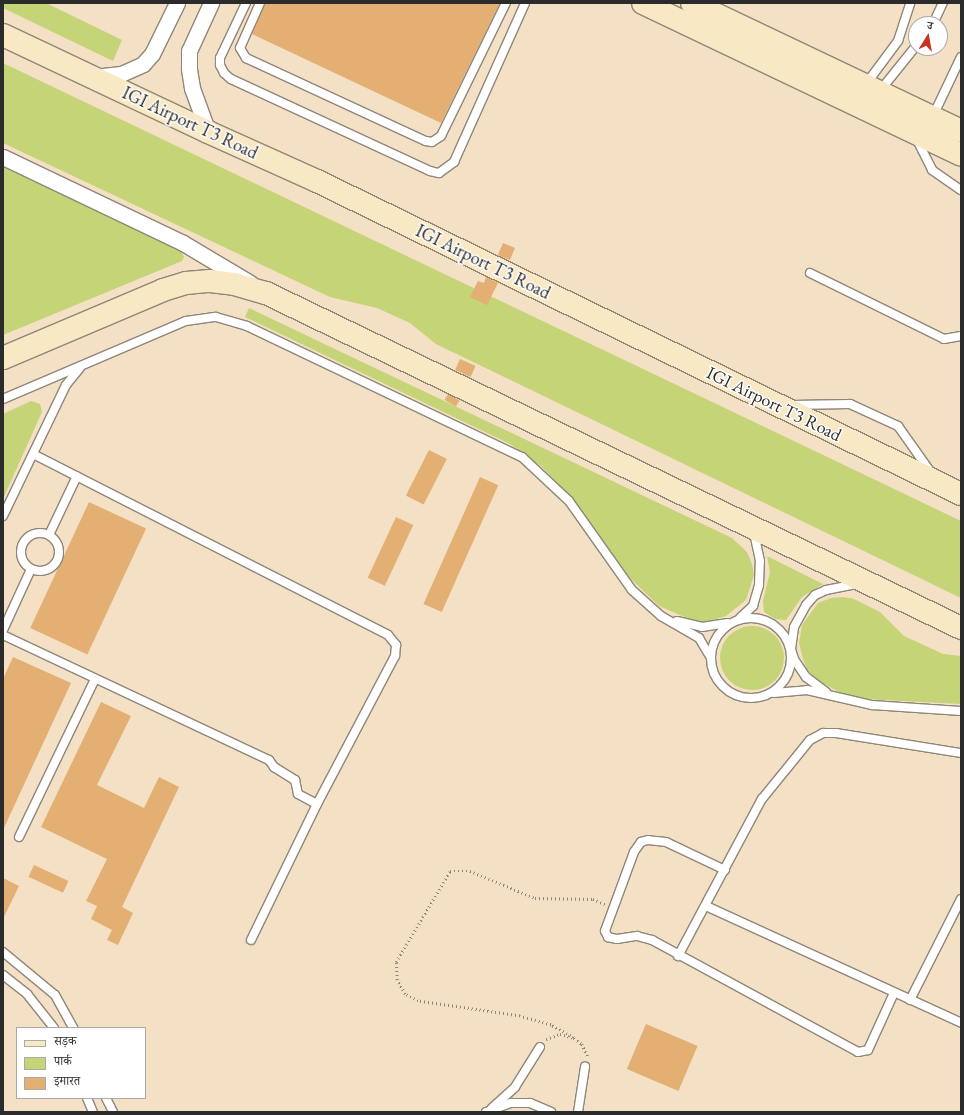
<!DOCTYPE html>
<meta charset="utf-8">
<style>
body{margin:0}
#map{position:relative;width:964px;height:1115px;overflow:hidden;background:#f3e0c5;font-family:"EB Garamond","Noto Serif Devanagari",serif}
div>[style]{position:absolute}
[style*='--x']{left:calc(var(--x)*1px);top:calc(var(--y)*1px);width:calc(var(--w)*1px);rotate:calc(var(--a)*1deg)}
.green>*{inset:0;background:#c4d476}
.round{border-radius:50%}
.building>*{inset:0;background:#e3af73;transform-origin:0 0}
.path>*{height:2.5px;margin-top:-1.25px;transform-origin:0;background:repeating-linear-gradient(90deg,#8f8678 0 1px,transparent 0 4px)}
.roads{filter:drop-shadow(1px 0 #8f8678) drop-shadow(-1px 0 #8f8678) drop-shadow(0 1px #8f8678) drop-shadow(0 -1px #8f8678)}
.lane>*{height:8px;margin:-4px;padding:0 4px;transform-origin:4px;border-radius:4px;background:#fff}
.lane>.ring{margin:-4px;padding:0;box-sizing:content-box;background:none;border:8px solid #fff;border-radius:50%}
.street>*{height:15px;margin:-7.5px;padding:0 7.5px;transform-origin:7.5px;border-radius:7.5px;background:#fff}
.secondary>*{height:22px;margin:-11px;padding:0 11px;transform-origin:11px;border-radius:11px;background:#f8e8c3}
span{translate:-50% -50%;white-space:nowrap;text-align:center;line-height:1.15;-webkit-text-stroke:3px #fff;paint-order:stroke}
.street-label{font-size:18px;color:#2b2b2b}
.frame{position:absolute;inset:0;border:4px solid #2b2b2b;pointer-events:none}
.legend{position:absolute;left:16px;top:1027px;width:130px;height:72px;box-sizing:border-box;background:#fff;border:1px solid #aaa;margin:0;padding:5px 7px;list-style:none;font-size:12px;color:#2b2b2b}
.legend li{display:flex;align-items:center;gap:8px;height:20px}
.legend b{width:20px;border:1px solid #aaa}
.north{position:absolute;left:908px;top:16px;width:40px;height:40px;box-sizing:border-box;background:#fff;border:1px solid #aaa;border-radius:50%;rotate:11deg;font-size:11px;font-weight:700;line-height:16px;text-align:center;color:#2b2b2b}
.north::after{content:'';display:block;margin:auto;width:14px;height:18px;background:#c8321e;clip-path:polygon(50% 0,100% 100%,50% 72%,0 100%)}
</style>
<div id="map">
<div class="green">
<i style="clip-path:polygon(3px 3px,46px 3px,122px 40px,113px 61px,3px 8px)"></i>
<i style="clip-path:polygon(3px 63px,961px 521px,961px 598px,436px 344px,410px 323px,377px 308px,330px 297px,3px 143px)"></i>
<i style="clip-path:polygon(3px 164px,180px 249px,184px 257px,182px 261px,3px 335px)"></i>
<i style="clip-path:polygon(249px 308px,732px 538px,747px 552px,752px 564px,754px 575px,746px 600px,726px 616px,710px 621px,694px 621px,659px 606px,627px 575px,571px 497px,541px 466px,510px 444px,245px 317px)"></i>
<i style="clip-path:polygon(31px 401px,40px 404px,42px 412px,3px 499px,3px 414px)"></i>
<i style="clip-path:polygon(767px 556px,823px 584px,802px 597px,786px 620px,775px 619px,764px 612px,763px 601px,770px 572px)"></i>
<i style="clip-path:polygon(843px 597px,854px 599px,880px 612px,904px 636px,943px 654px,961px 656px,961px 704px,864px 699px,843px 694px,817px 680px,807px 669px,803px 659px,799px 643px,802px 625px,818px 603px,831px 598px)"></i>
<i class="round" style="left:720px;top:626px;width:64px;height:64px"></i>
</div>
<div class="building">
<i style="clip-path:polygon(265px 3px,500px 3px,441px 123px,252px 34px)"></i>
<i style="left:503px;top:243px;width:13px;height:13px;rotate:23deg"></i>
<i style="clip-path:polygon(486px 277px,498px 283px,487px 305px,470px 297px,478px 281px,484px 283px)"></i>
<i style="left:460px;top:359px;width:17px;height:12px;rotate:24deg"></i>
<i style="left:448px;top:394px;width:13px;height:7px;rotate:29deg"></i>
<i style="left:429px;top:450px;width:20px;height:51px;rotate:27deg"></i>
<i style="left:480px;top:477px;width:20px;height:139px;rotate:24deg"></i>
<i style="left:89px;top:502px;width:63px;height:139px;rotate:25deg"></i>
<i style="left:396px;top:517px;width:19px;height:67px;rotate:25deg"></i>
<i style="clip-path:polygon(13px 657px,71px 683px,3px 830px,3px 679px)"></i>
<i style="clip-path:polygon(101px 702px,131px 716px,97px 785px,144px 808px,159px 777px,179px 787px,122px 907px,133px 913px,118px 945px,107px 940px,112px 930px,91px 919px,97px 906px,86px 901px,107px 859px,41px 827px)"></i>
<i style="left:34px;top:865px;width:38px;height:13px;rotate:25deg"></i>
<i style="clip-path:polygon(3px 878px,19px 886px,3px 919px)"></i>
<i style="left:646px;top:1024px;width:56px;height:49px;rotate:23deg"></i>
</div>
<div class="path">
<i style="--x:574;--y:1038;--w:26;--a:-151"></i>
<i style="--x:551;--y:1025;--w:32;--a:-164"></i>
<i style="--x:520;--y:1016;--w:103;--a:-171.6"></i>
<i style="--x:418;--y:1001;--w:15;--a:-152"></i>
<i style="--x:405;--y:994;--w:16;--a:-120"></i>
<i style="--x:397;--y:980;--w:18;--a:-93"></i>
<i style="--x:396;--y:962;--w:106;--a:-59.3"></i>
<i style="--x:450;--y:871;--w:20;--a:0"></i>
<i style="--x:470;--y:871;--w:70;--a:22.6"></i>
<i style="--x:535;--y:898;--w:58;--a:1"></i>
<i style="--x:593;--y:899;--w:13;--a:23"></i>
<i style="--x:546;--y:1039;--w:15;--a:-20"></i>
<i style="--x:560;--y:1034;--w:15;--a:16"></i>
<i style="--x:574;--y:1038;--w:10;--a:37"></i>
<i style="--x:582;--y:1044;--w:14;--a:65"></i>
</div>
<div class="roads">
<div class="lane">
<i style="--x:246;--y:3;--w:61;--a:115.3"></i>
<i style="--x:220;--y:58;--w:7;--a:90"></i>
<i style="--x:220;--y:65;--w:9;--a:63"></i>
<i style="--x:224;--y:73;--w:9;--a:41"></i>
<i style="--x:231;--y:79;--w:219;--a:24.8"></i>
<i style="--x:430;--y:171;--w:9;--a:13"></i>
<i style="--x:439;--y:173;--w:19;--a:-36"></i>
<i style="--x:454;--y:162;--w:174;--a:-65.9"></i>
<i style="--x:260;--y:3;--w:49;--a:114"></i>
<i style="--x:240;--y:48;--w:12;--a:59"></i>
<i style="--x:246;--y:58;--w:198;--a:24.8"></i>
<i style="--x:426;--y:141;--w:6;--a:9"></i>
<i style="--x:432;--y:142;--w:11;--a:-34"></i>
<i style="--x:441;--y:136;--w:148;--a:-64"></i>
<i style="--x:933;--y:24;--w:23;--a:-65"></i>
<i style="--x:866;--y:84;--w:54;--a:-53.3"></i>
<i style="--x:898;--y:41;--w:40;--a:-72"></i>
<i style="--x:879;--y:92;--w:59;--a:-51.2"></i>
<i style="--x:933;--y:116;--w:65;--a:-64.6"></i>
<i style="--x:916;--y:138;--w:36;--a:63"></i>
<i style="--x:932;--y:170;--w:35;--a:35"></i>
<i style="--x:810;--y:273;--w:149;--a:26.2"></i>
<i style="--x:944;--y:339;--w:17;--a:-10"></i>
<i style="--x:3;--y:399;--w:199;--a:-23.1"></i>
<i style="--x:186;--y:321;--w:30;--a:-8"></i>
<i style="--x:216;--y:317;--w:32;--a:16"></i>
<i style="--x:247;--y:326;--w:305;--a:25.5"></i>
<i style="--x:522;--y:457;--w:64;--a:43.1"></i>
<i style="--x:569;--y:501;--w:109;--a:54.7"></i>
<i style="--x:632;--y:590;--w:39;--a:42"></i>
<i style="--x:661;--y:616;--w:44;--a:30.1"></i>
<i style="--x:699;--y:638;--w:23;--a:59"></i>
<i style="--x:792;--y:405;--w:58;--a:-1"></i>
<i style="--x:850;--y:404;--w:53;--a:24.6"></i>
<i style="--x:898;--y:426;--w:59;--a:54.7"></i>
<i style="--x:33;--y:454;--w:398;--a:27"></i>
<i style="--x:388;--y:635;--w:13;--a:51"></i>
<i style="--x:396;--y:645;--w:11;--a:95"></i>
<i style="--x:395;--y:656;--w:167;--a:117.8"></i>
<i style="--x:317;--y:804;--w:151;--a:115.9"></i>
<i style="--x:3;--y:516;--w:145;--a:-64.3"></i>
<i style="--x:66;--y:385;--w:22;--a:-51"></i>
<i class="ring" style="left:21px;top:533px;width:30px;height:30px"></i>
<i style="--x:49;--y:535;--w:65;--a:-64.6"></i>
<i class="ring" style="left:711px;top:618px;width:72px;height:72px"></i>
<i style="--x:740;--y:618;--w:18;--a:-43"></i>
<i style="--x:753;--y:606;--w:22;--a:-74"></i>
<i style="--x:759;--y:585;--w:24;--a:-88"></i>
<i style="--x:760;--y:561;--w:29;--a:-102"></i>
<i style="--x:677;--y:621;--w:26;--a:13"></i>
<i style="--x:702;--y:627;--w:26;--a:-9"></i>
<i style="--x:3;--y:630;--w:67;--a:-65.3"></i>
<i style="--x:3;--y:635;--w:294;--a:25.2"></i>
<i style="--x:269;--y:760;--w:9;--a:54"></i>
<i style="--x:274;--y:767;--w:25;--a:32"></i>
<i style="--x:295;--y:780;--w:14;--a:78"></i>
<i style="--x:298;--y:794;--w:21;--a:28"></i>
<i style="--x:826;--y:692;--w:25;--a:-143"></i>
<i style="--x:806;--y:677;--w:22;--a:-124"></i>
<i style="--x:794;--y:659;--w:10;--a:-107"></i>
<i style="--x:791;--y:649;--w:22;--a:-82"></i>
<i style="--x:794;--y:627;--w:25;--a:-61"></i>
<i style="--x:806;--y:605;--w:13;--a:-48"></i>
<i style="--x:815;--y:595;--w:12;--a:-24"></i>
<i style="--x:826;--y:590;--w:32;--a:-11"></i>
<i style="--x:774;--y:693;--w:33;--a:-5"></i>
<i style="--x:807;--y:690;--w:67;--a:13"></i>
<i style="--x:872;--y:705;--w:89;--a:3.9"></i>
<i style="--x:19;--y:837;--w:175;--a:-64.3"></i>
<i style="--x:725;--y:870;--w:65;--a:-154.6"></i>
<i style="--x:666;--y:842;--w:18;--a:-174"></i>
<i style="--x:648;--y:840;--w:7;--a:164"></i>
<i style="--x:641;--y:842;--w:12;--a:125"></i>
<i style="--x:634;--y:852;--w:84;--a:110.2"></i>
<i style="--x:605;--y:931;--w:7;--a:63"></i>
<i style="--x:608;--y:937;--w:9;--a:13"></i>
<i style="--x:617;--y:939;--w:20;--a:-9"></i>
<i style="--x:637;--y:936;--w:16;--a:15"></i>
<i style="--x:652;--y:940;--w:234;--a:28.5"></i>
<i style="--x:858;--y:1052;--w:10;--a:-11"></i>
<i style="--x:868;--y:1050;--w:63;--a:-65.5"></i>
<i style="--x:706;--y:906;--w:281;--a:24.6"></i>
<i style="--x:3;--y:952;--w:67;--a:39.6"></i>
<i style="--x:55;--y:995;--w:38;--a:61"></i>
<i style="--x:678;--y:956;--w:178;--a:-61.9"></i>
<i style="--x:762;--y:799;--w:76;--a:-50.9"></i>
<i style="--x:810;--y:740;--w:15;--a:-28"></i>
<i style="--x:823;--y:733;--w:13;--a:0"></i>
<i style="--x:836;--y:733;--w:127;--a:9.1"></i>
<i style="--x:3;--y:975;--w:31;--a:38"></i>
<i style="--x:27;--y:994;--w:43;--a:51.5"></i>
<i style="--x:910;--y:1000;--w:113;--a:-63.2"></i>
<i style="--x:87;--y:1098;--w:15;--a:67"></i>
<i style="--x:106;--y:1098;--w:16;--a:63"></i>
<i style="--x:492;--y:1108;--w:31;--a:-42"></i>
<i style="--x:515;--y:1087;--w:47;--a:-58"></i>
<i style="--x:486;--y:1112;--w:27;--a:-20"></i>
<i style="--x:511;--y:1103;--w:19;--a:0"></i>
<i style="--x:530;--y:1103;--w:23;--a:23"></i>
<i style="--x:578;--y:1112;--w:46;--a:-81.2"></i>
</div>
<div class="street">
<i style="--x:93;--y:77;--w:28;--a:-6"></i>
<i style="--x:121;--y:74;--w:24;--a:-24"></i>
<i style="--x:143;--y:64;--w:13;--a:-48"></i>
<i style="--x:152;--y:54;--w:57;--a:-63.9"></i>
<i style="--x:208;--y:132;--w:47;--a:-110"></i>
<i style="--x:192;--y:88;--w:20;--a:-99"></i>
<i style="--x:189;--y:68;--w:17;--a:-90"></i>
<i style="--x:189;--y:51;--w:53;--a:-65.4"></i>
<i style="--x:3;--y:157;--w:199;--a:25.5"></i>
<i style="--x:183;--y:243;--w:78;--a:30.8"></i>
</div>
<div class="secondary">
<i style="--x:643;--y:3;--w:352;--a:25.5"></i>
<i style="--x:692;--y:3;--w:298;--a:25.4"></i>
<i style="--x:3;--y:35;--w:227;--a:25.3"></i>
<i style="--x:208;--y:132;--w:120;--a:24.2"></i>
<i style="--x:317;--y:181;--w:716;--a:25.92"></i>
<i style="--x:3;--y:358;--w:174;--a:-23"></i>
<i style="--x:163;--y:290;--w:24;--a:-17"></i>
<i style="--x:186;--y:283;--w:24;--a:-5"></i>
<i style="--x:210;--y:281;--w:24;--a:7"></i>
<i style="--x:234;--y:284;--w:33;--a:16"></i>
<i style="--x:266;--y:293;--w:772;--a:25.73"></i>
</div>
</div>
<div class="street-label">
<span style="left:190px;top:123px;rotate:25deg">IGI Airport T3 Road</span>
<span style="left:483px;top:262px;rotate:26deg">IGI Airport T3 Road</span>
<span style="left:774px;top:404px;rotate:26deg">IGI Airport T3 Road</span>
</div>
<div class="frame"></div>
<ul class="legend">
<li><b style="height:5px;background:#f8e8c3"></b>सड़क</li>
<li><b style="height:11px;background:#c4d476"></b>पार्क</li>
<li><b style="height:11px;background:#e3af73"></b>इमारत</li>
</ul>
<div class="north">उ</div>
</div>
